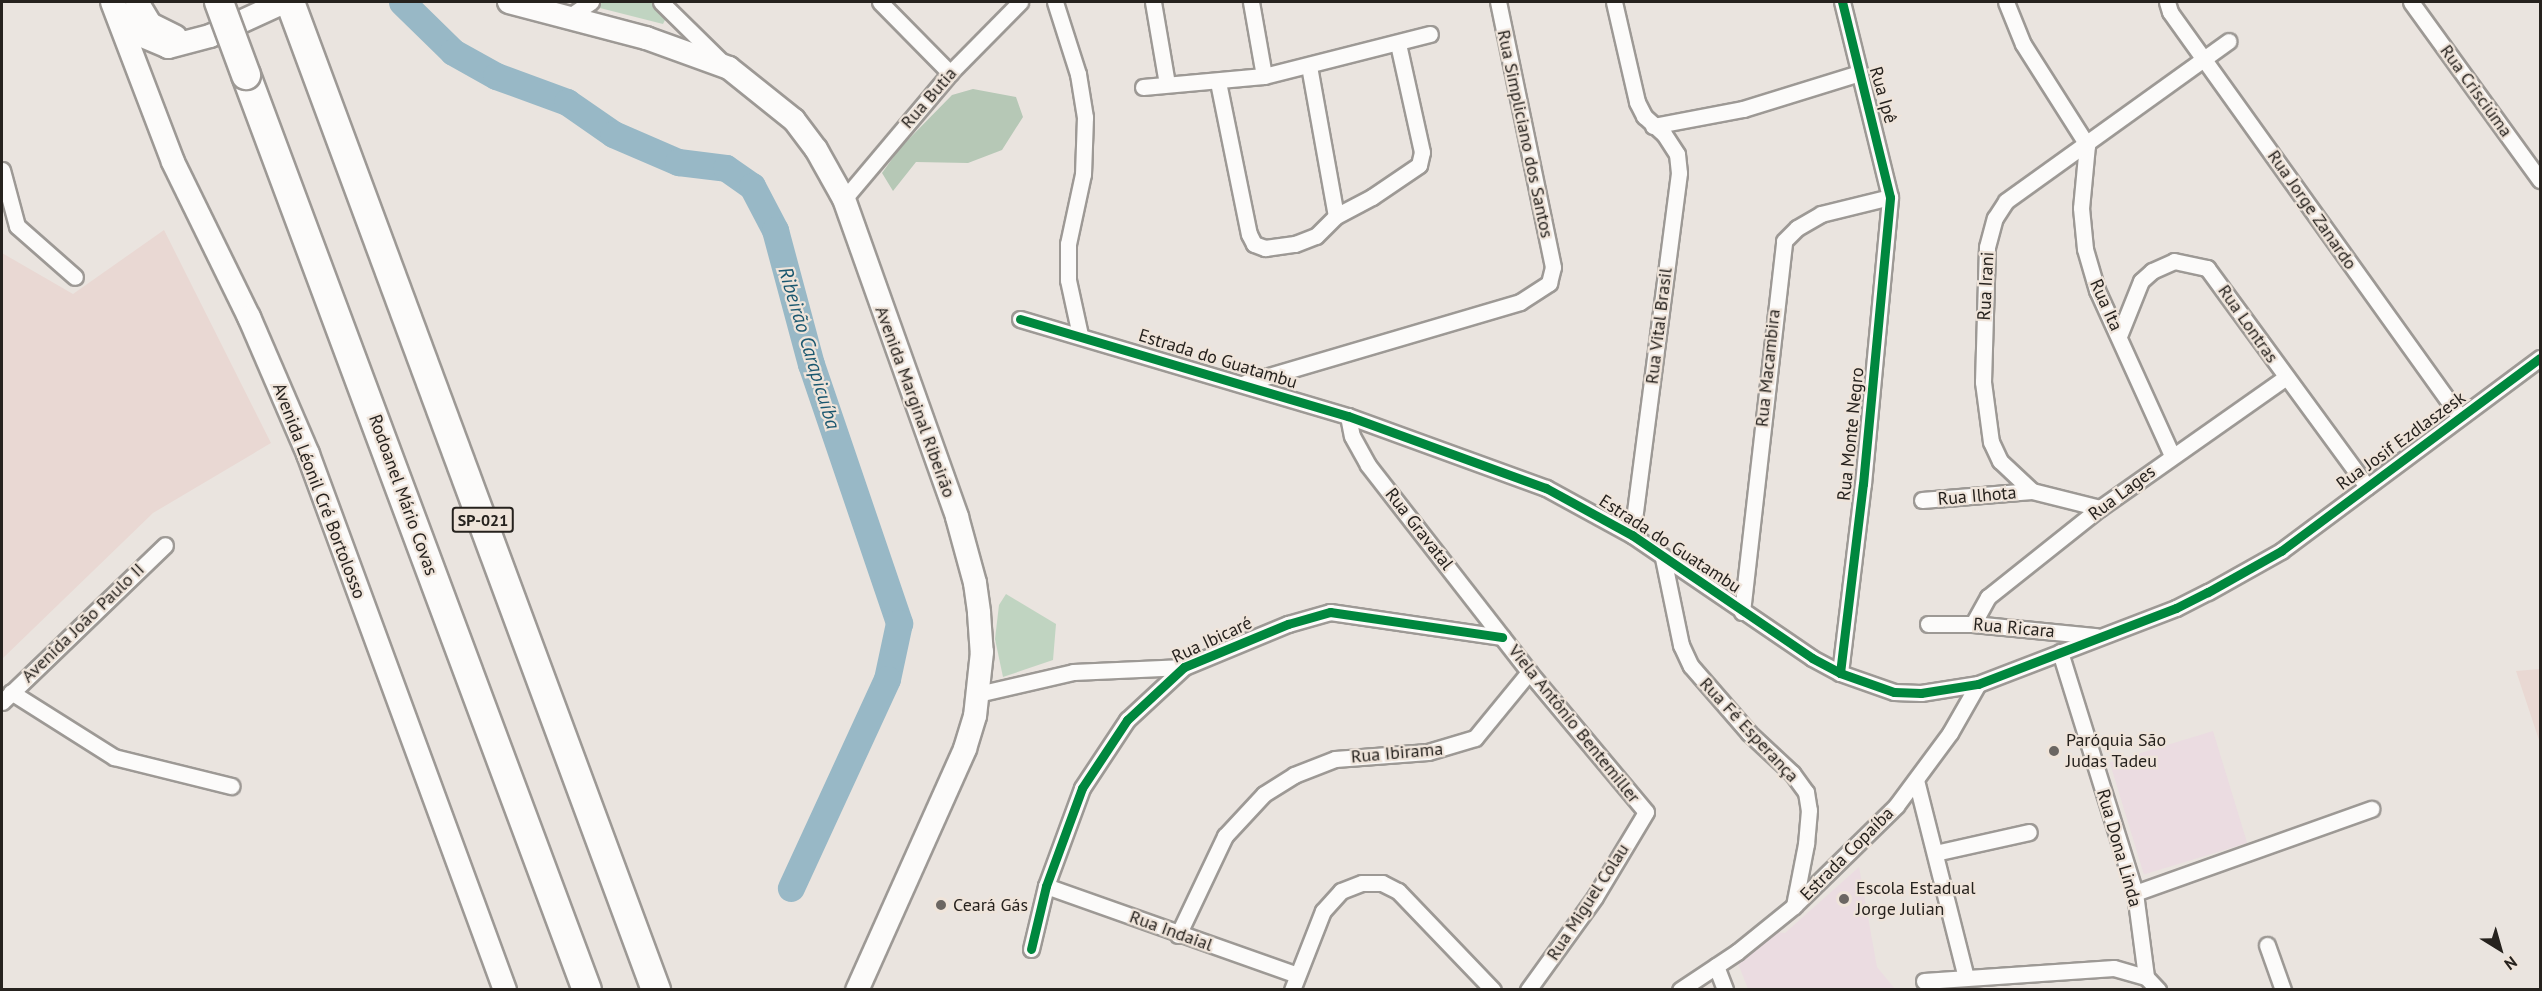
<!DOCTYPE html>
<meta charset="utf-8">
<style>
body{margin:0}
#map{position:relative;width:2542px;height:991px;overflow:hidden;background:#eae4df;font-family:"PT Sans",sans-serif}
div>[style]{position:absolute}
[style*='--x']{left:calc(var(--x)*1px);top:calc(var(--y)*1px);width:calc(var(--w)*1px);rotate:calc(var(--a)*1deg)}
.industrial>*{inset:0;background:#e9d8d3}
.education>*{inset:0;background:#ebdce1;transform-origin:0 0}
.green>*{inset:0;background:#c0d4c1}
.forest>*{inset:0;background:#b6c8b6}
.river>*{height:27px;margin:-13.5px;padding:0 13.5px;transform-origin:13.5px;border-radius:13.5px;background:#98b8c6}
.roads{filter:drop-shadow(2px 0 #9d9995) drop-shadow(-2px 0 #9d9995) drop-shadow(0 2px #9d9995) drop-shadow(0 -2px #9d9995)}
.street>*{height:15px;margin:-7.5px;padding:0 7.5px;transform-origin:7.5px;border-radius:7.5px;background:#fcfbfa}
.secondary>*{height:22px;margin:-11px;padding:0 11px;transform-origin:11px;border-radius:11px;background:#fcfbfa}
.highway>*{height:28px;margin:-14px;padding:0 14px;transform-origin:14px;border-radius:14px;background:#fcfbfa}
.bridges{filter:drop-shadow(2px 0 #9d9995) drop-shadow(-2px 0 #9d9995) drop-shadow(0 2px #9d9995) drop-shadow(0 -2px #9d9995)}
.highway-bridge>*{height:28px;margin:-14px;padding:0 14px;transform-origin:14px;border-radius:14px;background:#fcfbfa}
.cycleway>*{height:9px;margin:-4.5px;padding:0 4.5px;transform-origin:4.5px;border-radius:4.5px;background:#00873e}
.dots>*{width:16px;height:16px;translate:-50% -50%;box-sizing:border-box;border:3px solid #efe4da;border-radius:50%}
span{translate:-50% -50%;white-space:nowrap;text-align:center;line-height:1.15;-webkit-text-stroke:4.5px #efe4da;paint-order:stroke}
.shield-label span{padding:2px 4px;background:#efe4da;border:2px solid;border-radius:4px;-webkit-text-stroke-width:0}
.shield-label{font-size:16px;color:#26221e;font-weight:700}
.street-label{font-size:18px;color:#26221e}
.poi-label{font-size:18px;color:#26221e}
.left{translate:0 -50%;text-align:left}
.water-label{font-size:20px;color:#1a576f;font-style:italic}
.frame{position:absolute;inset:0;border:3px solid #26221e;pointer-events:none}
.north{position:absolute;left:2470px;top:919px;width:60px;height:60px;-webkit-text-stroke:4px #efe4da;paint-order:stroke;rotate:143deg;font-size:16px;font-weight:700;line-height:24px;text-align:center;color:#26221e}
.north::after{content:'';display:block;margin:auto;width:21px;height:27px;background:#26221e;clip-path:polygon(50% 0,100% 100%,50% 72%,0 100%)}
</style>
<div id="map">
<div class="industrial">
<i style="clip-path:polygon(164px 230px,271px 443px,153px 513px,2px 659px,2px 253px,73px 294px)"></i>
<i style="clip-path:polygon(2540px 669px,2540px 743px,2516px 671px)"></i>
</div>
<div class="education">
<i style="left:2213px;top:731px;width:117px;height:108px;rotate:73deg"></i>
<i style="clip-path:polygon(1859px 867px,1877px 967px,1895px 989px,1748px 989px,1737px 961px,1777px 932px,1785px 933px)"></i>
</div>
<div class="green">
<i style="clip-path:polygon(603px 2px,651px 2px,667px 16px,663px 24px,596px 7px)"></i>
<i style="clip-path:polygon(1006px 594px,1056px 624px,1053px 660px,1003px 677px,995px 639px,999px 605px)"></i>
</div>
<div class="forest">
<i style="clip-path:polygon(973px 89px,1016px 97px,1023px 117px,1002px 150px,968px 163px,916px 162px,893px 191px,882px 173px,900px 148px,952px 95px)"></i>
</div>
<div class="river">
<i style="--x:402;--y:2;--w:71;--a:44.4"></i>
<i style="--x:453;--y:52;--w:49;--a:29.2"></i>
<i style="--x:496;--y:76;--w:76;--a:20.1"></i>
<i style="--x:567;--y:102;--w:56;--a:34.8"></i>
<i style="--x:613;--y:134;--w:71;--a:23.3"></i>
<i style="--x:678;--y:162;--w:48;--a:7.1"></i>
<i style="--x:726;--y:168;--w:32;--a:35"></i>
<i style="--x:752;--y:186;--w:50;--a:62.4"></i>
<i style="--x:775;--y:230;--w:139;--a:75"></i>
<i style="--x:811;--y:364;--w:274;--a:71.2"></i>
<i style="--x:899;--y:623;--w:57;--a:102.1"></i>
<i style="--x:887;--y:679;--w:230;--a:114.7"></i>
</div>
<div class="roads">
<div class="street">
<i style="--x:661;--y:2;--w:86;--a:44.5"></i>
<i style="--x:880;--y:2;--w:100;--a:45.4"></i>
<i style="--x:1055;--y:2;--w:76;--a:72.3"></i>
<i style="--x:1078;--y:74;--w:44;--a:80.8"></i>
<i style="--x:1085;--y:117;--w:57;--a:92"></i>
<i style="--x:1083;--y:174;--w:72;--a:102.1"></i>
<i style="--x:1068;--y:244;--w:36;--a:90"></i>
<i style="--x:1068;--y:280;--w:56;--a:77.7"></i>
<i style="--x:1153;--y:2;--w:83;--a:80.3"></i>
<i style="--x:1251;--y:2;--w:75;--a:80"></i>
<i style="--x:1614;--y:2;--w:103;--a:77"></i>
<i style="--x:1637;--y:102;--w:16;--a:63"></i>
<i style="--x:1644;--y:116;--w:27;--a:42"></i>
<i style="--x:1664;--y:134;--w:24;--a:57"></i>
<i style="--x:1677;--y:154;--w:19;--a:84"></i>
<i style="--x:1679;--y:173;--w:365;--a:97.4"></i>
<i style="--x:2006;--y:2;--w:45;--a:68"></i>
<i style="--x:2023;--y:44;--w:120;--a:57.6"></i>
<i style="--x:2167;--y:2;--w:10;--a:73"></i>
<i style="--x:2170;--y:12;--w:498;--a:54.4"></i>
<i style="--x:2411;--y:2;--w:220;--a:54.1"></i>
<i style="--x:567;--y:18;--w:29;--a:-34"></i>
<i style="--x:1309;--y:66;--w:152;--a:79.8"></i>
<i style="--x:1218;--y:82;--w:155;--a:78.5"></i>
<i style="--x:1249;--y:234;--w:11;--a:63"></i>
<i style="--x:1254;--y:244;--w:12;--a:20"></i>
<i style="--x:1265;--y:248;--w:30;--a:-8"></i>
<i style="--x:1295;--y:244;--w:22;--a:-21"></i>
<i style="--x:1316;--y:236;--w:28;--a:-45"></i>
<i style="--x:1336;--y:216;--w:41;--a:-27.8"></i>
<i style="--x:1372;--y:197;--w:57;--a:-34.2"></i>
<i style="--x:1419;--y:165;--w:13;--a:-77"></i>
<i style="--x:1422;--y:152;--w:111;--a:-102.5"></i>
<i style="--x:1143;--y:87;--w:121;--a:-5.2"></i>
<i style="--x:1264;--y:76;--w:171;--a:-14.2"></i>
<i style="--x:1653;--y:126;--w:92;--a:-10.7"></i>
<i style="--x:1743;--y:109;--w:121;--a:-17.2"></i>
<i style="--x:2087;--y:145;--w:63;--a:95.4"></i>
<i style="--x:2081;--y:208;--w:41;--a:84.4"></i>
<i style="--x:2085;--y:249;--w:43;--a:73.7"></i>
<i style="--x:2097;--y:290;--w:181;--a:65.6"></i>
<i style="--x:2;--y:170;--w:58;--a:75"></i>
<i style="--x:17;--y:226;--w:77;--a:41.3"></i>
<i style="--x:844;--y:199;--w:165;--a:-49.9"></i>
<i style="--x:950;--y:73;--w:100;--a:-45.4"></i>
<i style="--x:1020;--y:319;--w:342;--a:16.5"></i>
<i style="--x:1348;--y:416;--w:211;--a:20"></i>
<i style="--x:1546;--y:488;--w:98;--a:28.7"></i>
<i style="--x:1632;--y:535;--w:218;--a:34.3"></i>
<i style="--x:1812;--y:658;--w:32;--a:28"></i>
<i style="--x:1840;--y:673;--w:57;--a:19.4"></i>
<i style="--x:1894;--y:692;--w:27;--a:2"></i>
<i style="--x:1921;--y:693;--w:58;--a:-9"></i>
<i style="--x:1978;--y:684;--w:212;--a:-21"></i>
<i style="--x:2176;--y:608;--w:36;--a:-27"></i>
<i style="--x:2208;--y:592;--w:84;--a:-29.3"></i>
<i style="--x:2281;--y:551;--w:323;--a:-36.7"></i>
<i style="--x:2119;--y:336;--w:59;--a:-68.2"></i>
<i style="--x:2141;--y:281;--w:15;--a:-42"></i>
<i style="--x:2152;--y:271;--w:24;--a:-24"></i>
<i style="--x:2174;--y:261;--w:34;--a:12"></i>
<i style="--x:2207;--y:268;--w:271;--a:53.8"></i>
<i style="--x:1245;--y:383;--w:287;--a:-16.4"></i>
<i style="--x:1520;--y:302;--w:35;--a:-33"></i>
<i style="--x:1549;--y:283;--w:16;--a:-76"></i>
<i style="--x:1553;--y:267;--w:271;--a:-101.7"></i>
<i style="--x:1348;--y:416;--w:20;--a:79"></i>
<i style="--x:1352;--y:436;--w:33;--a:61"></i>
<i style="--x:1368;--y:465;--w:262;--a:52.1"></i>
<i style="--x:1529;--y:672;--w:182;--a:50.1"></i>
<i style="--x:1646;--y:812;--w:99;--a:121"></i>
<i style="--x:1595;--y:897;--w:115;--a:125.8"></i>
<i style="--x:1922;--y:500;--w:110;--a:-4.7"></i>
<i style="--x:2100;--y:508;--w:70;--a:-166"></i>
<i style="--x:2032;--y:491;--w:44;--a:-136.8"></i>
<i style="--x:2000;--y:461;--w:21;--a:-115"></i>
<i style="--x:1991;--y:442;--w:61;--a:-97.6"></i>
<i style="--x:1983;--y:382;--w:135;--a:-88.3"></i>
<i style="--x:1987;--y:247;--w:30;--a:-75"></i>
<i style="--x:1995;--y:218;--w:20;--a:-57"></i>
<i style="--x:2006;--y:201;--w:274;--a:-35.7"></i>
<i style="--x:1663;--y:558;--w:89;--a:78.3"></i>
<i style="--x:1681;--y:645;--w:23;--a:65"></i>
<i style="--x:1691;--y:666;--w:89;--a:49.1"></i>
<i style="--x:1749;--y:733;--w:59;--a:42.9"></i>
<i style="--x:1792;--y:773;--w:24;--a:54"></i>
<i style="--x:1806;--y:792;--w:18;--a:81"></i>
<i style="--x:1809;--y:810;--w:34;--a:95"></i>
<i style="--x:1806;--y:844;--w:63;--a:101"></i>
<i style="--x:1742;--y:612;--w:373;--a:-83.5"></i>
<i style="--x:1784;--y:241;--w:18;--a:-45"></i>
<i style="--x:1797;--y:228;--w:28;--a:-30"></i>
<i style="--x:1821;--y:214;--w:71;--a:-13.8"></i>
<i style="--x:1928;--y:624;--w:45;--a:0"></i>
<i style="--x:1973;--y:624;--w:124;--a:5.6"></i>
<i style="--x:1973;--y:624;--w:31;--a:-61"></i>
<i style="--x:1988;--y:597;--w:143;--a:-38.5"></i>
<i style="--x:2100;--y:508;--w:226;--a:-35.1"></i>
<i style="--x:2060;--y:652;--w:252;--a:72.7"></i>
<i style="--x:2135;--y:893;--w:85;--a:82.5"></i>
<i style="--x:1840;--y:673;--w:190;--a:-83.1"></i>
<i style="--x:1863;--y:484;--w:288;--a:-84.6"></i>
<i style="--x:1890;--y:197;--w:201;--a:-103.8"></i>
<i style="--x:11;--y:692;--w:122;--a:32.3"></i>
<i style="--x:114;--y:757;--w:121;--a:13.9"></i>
<i style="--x:978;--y:694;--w:98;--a:-13"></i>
<i style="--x:1073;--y:672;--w:111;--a:-2.6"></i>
<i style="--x:2;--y:702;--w:226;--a:-43.9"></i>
<i style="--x:1916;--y:780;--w:203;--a:75.8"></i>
<i style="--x:1935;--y:853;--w:96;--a:-12.6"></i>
<i style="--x:1046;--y:886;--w:264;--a:19.5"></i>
<i style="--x:2135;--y:893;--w:251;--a:-19.6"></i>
<i style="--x:1178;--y:935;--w:110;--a:-64.6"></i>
<i style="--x:1225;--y:836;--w:57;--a:-47.1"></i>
<i style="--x:1264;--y:794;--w:36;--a:-32"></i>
<i style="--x:1294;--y:775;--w:44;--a:-21.3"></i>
<i style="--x:1335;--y:759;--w:93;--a:-4.3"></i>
<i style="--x:1428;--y:752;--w:49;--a:-16.6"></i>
<i style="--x:1475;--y:738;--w:85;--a:-50.7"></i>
<i style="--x:2267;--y:945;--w:48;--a:70.4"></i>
<i style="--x:1031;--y:949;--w:65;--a:-76.6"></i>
<i style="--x:1046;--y:886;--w:104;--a:-69.8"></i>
<i style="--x:1082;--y:788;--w:82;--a:-56.5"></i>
<i style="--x:1127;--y:720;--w:78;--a:-42.9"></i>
<i style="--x:1184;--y:667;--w:113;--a:-22.5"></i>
<i style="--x:1288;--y:624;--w:44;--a:-15.9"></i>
<i style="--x:1330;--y:612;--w:174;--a:8.3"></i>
<i style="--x:1716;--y:966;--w:26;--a:69"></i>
<i style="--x:1924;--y:981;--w:190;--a:-3.9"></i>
<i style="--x:2114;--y:968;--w:33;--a:16"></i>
<i style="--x:2146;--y:977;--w:18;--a:47"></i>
<i style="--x:1292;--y:990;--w:85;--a:-68.6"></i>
<i style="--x:1323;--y:911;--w:27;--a:-48"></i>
<i style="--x:1341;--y:891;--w:22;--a:-21"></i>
<i style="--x:1362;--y:883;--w:20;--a:0"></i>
<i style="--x:1382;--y:883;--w:18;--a:27"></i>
<i style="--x:1398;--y:891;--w:137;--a:46.2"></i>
<i style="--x:1680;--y:990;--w:69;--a:-33.7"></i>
<i style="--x:1737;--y:952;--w:73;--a:-38.9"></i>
<i style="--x:1794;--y:906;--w:143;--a:-44.4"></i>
<i style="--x:1896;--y:806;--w:91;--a:-53.5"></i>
<i style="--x:1950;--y:733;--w:56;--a:-60.3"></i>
</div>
<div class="secondary">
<i style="--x:112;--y:2;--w:171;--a:69.1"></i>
<i style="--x:173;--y:162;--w:173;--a:63.9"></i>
<i style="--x:249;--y:317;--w:149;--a:66.7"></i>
<i style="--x:308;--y:454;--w:571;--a:69.82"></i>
<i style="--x:137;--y:2;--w:26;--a:59"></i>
<i style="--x:150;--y:24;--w:28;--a:26"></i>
<i style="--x:509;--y:2;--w:142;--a:14.7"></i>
<i style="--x:646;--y:38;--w:88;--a:19.9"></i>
<i style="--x:729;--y:68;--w:83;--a:38.7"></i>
<i style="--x:794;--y:120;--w:36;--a:53"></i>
<i style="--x:816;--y:149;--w:57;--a:60.8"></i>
<i style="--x:844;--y:199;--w:337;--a:70.4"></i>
<i style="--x:957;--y:517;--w:68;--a:74.7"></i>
<i style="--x:975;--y:583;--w:30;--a:82"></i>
<i style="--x:979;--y:613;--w:39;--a:86"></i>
<i style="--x:982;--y:652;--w:64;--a:96.2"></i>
<i style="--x:975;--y:716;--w:34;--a:107"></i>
<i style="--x:965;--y:749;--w:264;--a:114.1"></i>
<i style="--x:119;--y:12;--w:29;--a:49"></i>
<i style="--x:138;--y:34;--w:33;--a:23"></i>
<i style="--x:168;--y:47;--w:43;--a:-14.7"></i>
<i style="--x:210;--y:36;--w:81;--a:-24.7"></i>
</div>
<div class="highway">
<i style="--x:290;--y:2;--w:1054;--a:69.67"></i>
<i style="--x:246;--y:75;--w:976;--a:69.56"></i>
</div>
</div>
<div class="bridges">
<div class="highway-bridge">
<i style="--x:219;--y:2;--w:78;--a:69.7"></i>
</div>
</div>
<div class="cycleway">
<i style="--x:1020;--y:319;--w:342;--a:16.5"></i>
<i style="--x:1348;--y:416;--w:211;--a:20"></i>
<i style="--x:1546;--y:488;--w:98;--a:28.7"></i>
<i style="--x:1632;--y:535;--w:218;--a:34.3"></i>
<i style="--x:1812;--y:658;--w:32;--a:28"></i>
<i style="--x:1840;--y:673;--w:57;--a:19.4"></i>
<i style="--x:1894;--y:692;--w:27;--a:2"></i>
<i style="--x:1921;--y:693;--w:58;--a:-9"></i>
<i style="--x:1978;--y:684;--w:212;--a:-21"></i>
<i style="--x:2176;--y:608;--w:36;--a:-27"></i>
<i style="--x:2208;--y:592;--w:84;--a:-29.3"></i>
<i style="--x:2281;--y:551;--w:323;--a:-36.7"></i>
<i style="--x:1840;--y:673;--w:190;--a:-83.1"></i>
<i style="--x:1863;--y:484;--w:288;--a:-84.6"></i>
<i style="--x:1890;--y:197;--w:201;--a:-103.8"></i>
<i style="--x:1031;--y:949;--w:65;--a:-76.6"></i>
<i style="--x:1046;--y:886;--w:104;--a:-69.8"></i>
<i style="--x:1082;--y:788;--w:82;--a:-56.5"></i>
<i style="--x:1127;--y:720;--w:78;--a:-42.9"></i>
<i style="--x:1184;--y:667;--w:113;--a:-22.5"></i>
<i style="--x:1288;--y:624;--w:44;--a:-15.9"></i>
<i style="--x:1330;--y:612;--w:174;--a:8.3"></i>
</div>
<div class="dots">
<i style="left:2054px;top:751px;background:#6b6662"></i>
<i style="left:1844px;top:899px;background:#6b6662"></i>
<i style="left:941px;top:905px;background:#6b6662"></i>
</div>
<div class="shield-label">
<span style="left:483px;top:520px">SP-021</span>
</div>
<div class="street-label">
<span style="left:2476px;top:91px;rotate:54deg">Rua Crisciúma</span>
<span style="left:1883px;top:95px;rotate:74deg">Rua Ipê</span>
<span style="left:929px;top:98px;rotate:-49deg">Rua Butia</span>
<span style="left:1525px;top:134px;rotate:78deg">Rua Simpliciano dos Santos</span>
<span style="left:2312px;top:210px;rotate:55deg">Rua Jorge Zanardo</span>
<span style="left:1986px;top:286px;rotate:-87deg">Rua Irani</span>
<span style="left:2106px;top:305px;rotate:66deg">Rua Ita</span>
<span style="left:2248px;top:324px;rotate:55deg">Rua Lontras</span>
<span style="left:1659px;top:326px;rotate:-83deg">Rua Vital Brasil</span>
<span style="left:1218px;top:359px;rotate:17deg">Estrada do Guatambu</span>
<span style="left:1768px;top:368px;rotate:-84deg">Rua Macambira</span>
<span style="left:915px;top:402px;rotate:70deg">Avenida Marginal Ribeirão</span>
<span style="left:1851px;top:434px;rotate:-84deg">Rua Monte Negro</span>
<span style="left:2401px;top:441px;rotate:-36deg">Rua Josif Ezdlaszesk</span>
<span style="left:319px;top:491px;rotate:69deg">Avenida Léonil Cré Bortolosso</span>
<span style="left:2122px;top:493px;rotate:-37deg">Rua Lages</span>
<span style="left:403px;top:495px;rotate:70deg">Rodoanel Mário Covas</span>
<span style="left:1977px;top:496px;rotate:-5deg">Rua Ilhota</span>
<span style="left:1419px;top:529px;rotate:52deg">Rua Gravatal</span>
<span style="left:1670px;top:544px;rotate:33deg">Estrada do Guatambu</span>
<span style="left:83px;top:623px;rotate:-44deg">Avenida João Paulo II</span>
<span style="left:2014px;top:628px;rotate:5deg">Rua Ricara</span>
<span style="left:1212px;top:640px;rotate:-25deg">Rua Ibicaré</span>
<span style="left:1574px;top:724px;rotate:51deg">Viela Antônio Bentemiller</span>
<span style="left:1749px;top:730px;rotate:47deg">Rua Fé Esperança</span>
<span style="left:1397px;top:753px;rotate:-5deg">Rua Ibirama</span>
<span style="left:2119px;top:848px;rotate:74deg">Rua Dona Linda</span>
<span style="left:1847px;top:854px;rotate:-45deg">Estrada Copaíba</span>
<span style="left:1588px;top:902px;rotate:-57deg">Rua Miguel Colau</span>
<span style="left:1171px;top:931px;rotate:20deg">Rua Indaial</span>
</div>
<div class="poi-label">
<span class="left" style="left:2066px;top:751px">Paróquia São<br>Judas Tadeu</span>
<span class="left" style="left:1856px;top:899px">Escola Estadual<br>Jorge Julian</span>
<span class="left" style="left:953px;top:905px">Ceará Gás</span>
</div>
<div class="water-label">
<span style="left:809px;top:348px;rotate:73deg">Ribeirão Carapicuíba</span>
</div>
<div class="frame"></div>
<div class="north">N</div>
</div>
